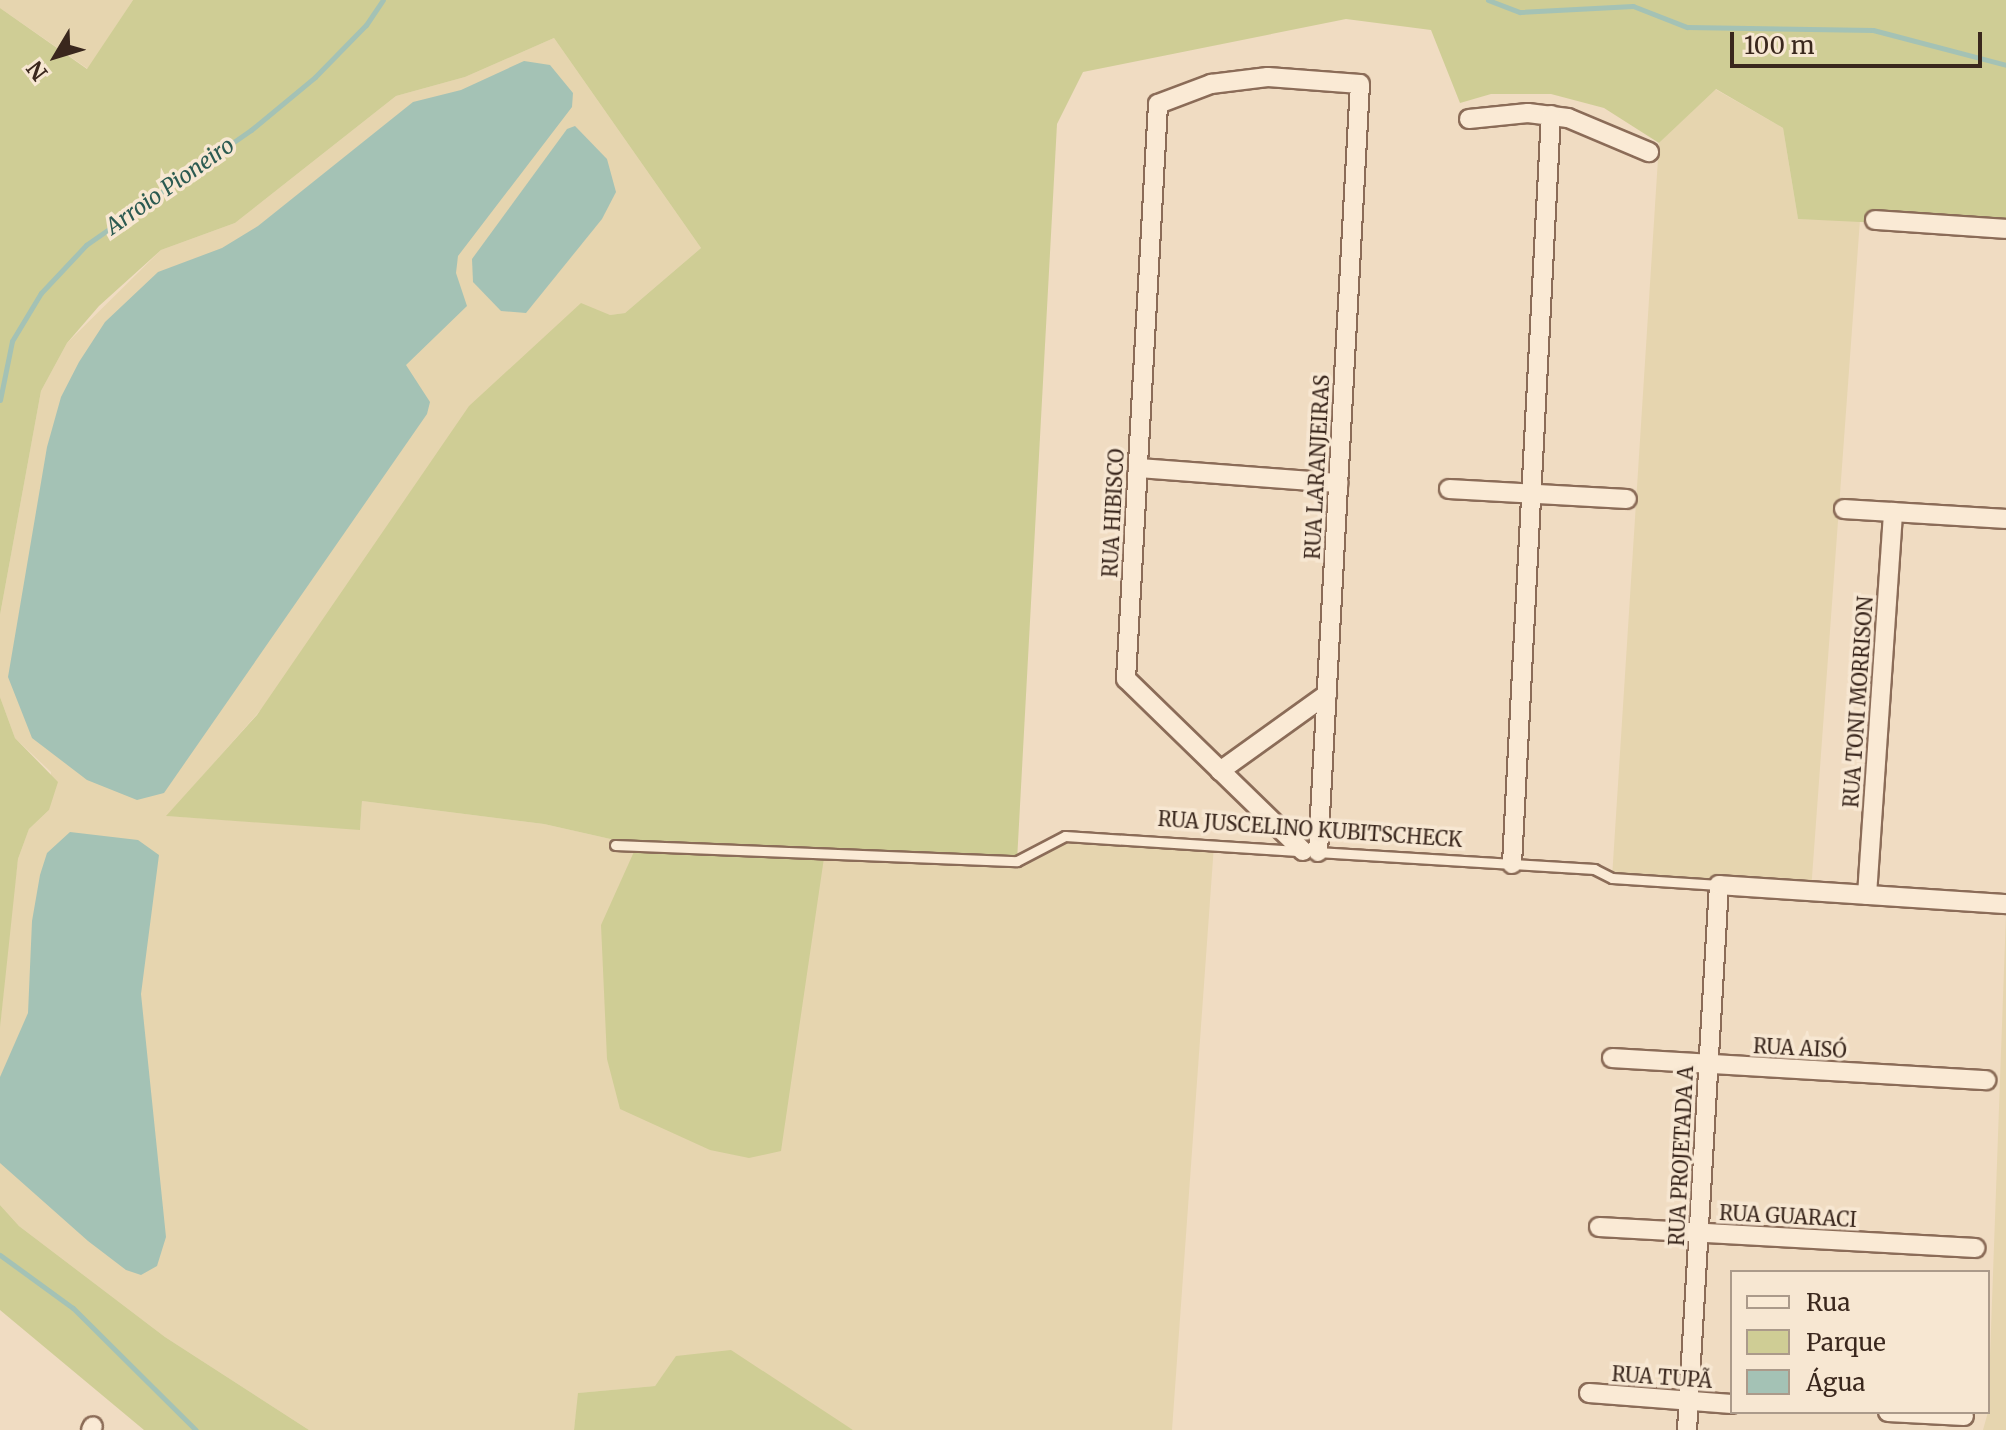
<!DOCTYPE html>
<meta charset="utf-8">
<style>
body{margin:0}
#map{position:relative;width:2006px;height:1430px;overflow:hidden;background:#f0dcc2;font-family:Merriweather,serif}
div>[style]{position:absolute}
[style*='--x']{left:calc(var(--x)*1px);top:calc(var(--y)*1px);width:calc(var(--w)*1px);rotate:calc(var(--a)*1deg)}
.farmland>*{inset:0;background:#e6d5af}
.green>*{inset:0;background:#cfcd95}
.water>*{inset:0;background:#a4c2b5}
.stream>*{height:5px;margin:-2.5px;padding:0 2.5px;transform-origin:2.5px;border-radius:2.5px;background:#a4c2b5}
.roads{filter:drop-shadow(2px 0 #8b6c58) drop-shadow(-2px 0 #8b6c58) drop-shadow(0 2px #8b6c58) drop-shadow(0 -2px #8b6c58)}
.service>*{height:9px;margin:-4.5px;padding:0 4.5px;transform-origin:4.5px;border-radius:4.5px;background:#faead5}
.minor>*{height:18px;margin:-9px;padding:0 9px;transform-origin:9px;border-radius:9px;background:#faead5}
span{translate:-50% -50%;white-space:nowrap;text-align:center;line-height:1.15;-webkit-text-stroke:7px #f7e7d2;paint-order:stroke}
.street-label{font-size:20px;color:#3a271d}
.water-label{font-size:22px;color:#2b5a51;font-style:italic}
.legend{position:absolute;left:1730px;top:1270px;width:260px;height:144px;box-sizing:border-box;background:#f7e7d2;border:2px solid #ab9a8a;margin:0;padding:10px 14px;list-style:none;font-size:24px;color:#3a271d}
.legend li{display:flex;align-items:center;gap:16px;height:40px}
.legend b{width:40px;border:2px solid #ab9a8a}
.north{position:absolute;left:16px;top:16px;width:80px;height:80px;-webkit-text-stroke:6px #f7e7d2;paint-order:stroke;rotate:232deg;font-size:22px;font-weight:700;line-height:32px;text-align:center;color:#3a271d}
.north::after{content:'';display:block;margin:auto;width:28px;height:36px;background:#3a271d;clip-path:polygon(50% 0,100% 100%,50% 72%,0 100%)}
.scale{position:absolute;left:1730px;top:32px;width:252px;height:36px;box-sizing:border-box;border:4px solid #3a271d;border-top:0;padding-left:10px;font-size:24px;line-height:28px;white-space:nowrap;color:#3a271d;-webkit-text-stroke:6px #f7e7d2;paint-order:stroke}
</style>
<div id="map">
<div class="farmland">
<i style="clip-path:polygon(0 0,133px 0,88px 69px,0 8px)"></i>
<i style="clip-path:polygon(554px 38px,701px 248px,625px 313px,610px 315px,167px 816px,360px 829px,362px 801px,544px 824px,637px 845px,1017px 861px,1065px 836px,1214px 845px,1172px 1430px,853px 1430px,804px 1402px,677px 1356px,655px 1386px,579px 1393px,574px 1430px,309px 1430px,165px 1337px,19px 1226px,0 1205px,0 1028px,9px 930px,18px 859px,29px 829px,49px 810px,51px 772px,15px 738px,0 697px,0 615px,41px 391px,67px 343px,161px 250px,235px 223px,396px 96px,465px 77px)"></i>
<i style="clip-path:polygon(1715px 89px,1783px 128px,1798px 219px,1860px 220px,1811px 891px,1612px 878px,1659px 143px)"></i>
<i style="clip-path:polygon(2006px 914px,2006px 1430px,1983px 1430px,1988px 1412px)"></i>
</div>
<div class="green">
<i style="clip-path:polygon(133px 0,2006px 0,2006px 229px,1798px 219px,1783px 128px,1716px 89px,1659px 143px,1604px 108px,1551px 94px,1491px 94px,1460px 103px,1431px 30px,1346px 19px,1083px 72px,1057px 124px,1017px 861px,825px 851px,781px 1151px,749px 1158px,710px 1150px,620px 1109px,607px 1059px,601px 925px,637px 845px,544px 824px,362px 801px,360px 830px,166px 816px,257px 715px,469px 406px,581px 303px,610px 315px,625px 313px,701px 248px,554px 38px,465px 77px,396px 96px,235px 223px,161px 250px,99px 306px,67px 343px,41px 391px,0 615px,0 8px,87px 69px)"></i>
<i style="clip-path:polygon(0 697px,15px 738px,58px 782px,49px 810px,29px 829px,18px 859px,0 1028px)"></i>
<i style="clip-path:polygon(0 1205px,19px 1226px,165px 1337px,309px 1430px,144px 1430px,0 1310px)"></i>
<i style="clip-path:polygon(731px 1350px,853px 1430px,574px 1430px,578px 1393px,655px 1386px,676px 1356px)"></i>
</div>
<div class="water">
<i style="clip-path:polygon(524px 61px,550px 65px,573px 93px,572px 107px,458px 256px,456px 273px,467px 306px,406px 365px,430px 402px,427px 414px,164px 793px,137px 800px,87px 780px,32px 738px,8px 677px,47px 447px,61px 397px,79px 362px,105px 322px,158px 272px,222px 248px,258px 226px,413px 102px,461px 90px)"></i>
<i style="clip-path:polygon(575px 126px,607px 159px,616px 192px,602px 219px,526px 313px,501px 311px,473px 282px,472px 259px,567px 129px)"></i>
<i style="clip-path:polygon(70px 832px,138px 840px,159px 855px,141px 994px,166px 1237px,157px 1266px,141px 1275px,126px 1270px,88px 1241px,0 1163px,0 1077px,28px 1013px,32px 921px,40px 875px,47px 853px)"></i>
</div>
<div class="stream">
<i style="--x:1488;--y:0;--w:34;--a:21"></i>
<i style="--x:1520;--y:12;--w:113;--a:-3"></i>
<i style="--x:1633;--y:6;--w:58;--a:21.3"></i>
<i style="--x:1687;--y:27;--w:186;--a:0.9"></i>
<i style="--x:1873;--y:30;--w:138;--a:14.7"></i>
<i style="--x:0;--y:400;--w:60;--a:-78.5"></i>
<i style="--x:12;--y:341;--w:56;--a:-58.9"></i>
<i style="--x:41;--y:293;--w:66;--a:-46.8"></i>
<i style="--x:86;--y:245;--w:201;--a:-34.9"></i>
<i style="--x:251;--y:130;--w:83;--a:-39.6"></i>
<i style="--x:315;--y:77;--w:73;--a:-45.6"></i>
<i style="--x:366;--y:25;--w:30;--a:-56"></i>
<i style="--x:0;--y:1255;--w:90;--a:36"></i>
<i style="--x:73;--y:1308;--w:173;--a:44.8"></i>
</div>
<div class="roads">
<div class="service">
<i style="--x:615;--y:845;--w:402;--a:2.3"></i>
<i style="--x:1017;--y:861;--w:54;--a:-27.5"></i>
<i style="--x:1065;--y:836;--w:233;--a:3.7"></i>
<i style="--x:1317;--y:852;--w:278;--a:3.5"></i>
<i style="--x:1594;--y:869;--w:20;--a:27"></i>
<i style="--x:1612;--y:878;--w:107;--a:3.7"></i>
</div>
<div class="minor">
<i style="--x:1469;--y:119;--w:59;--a:-5.8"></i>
<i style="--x:1528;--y:113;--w:40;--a:7.1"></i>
<i style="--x:1568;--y:118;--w:88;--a:22.8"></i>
<i style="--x:1875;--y:220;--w:131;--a:3.9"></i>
<i style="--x:1138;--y:468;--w:201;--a:4.3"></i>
<i style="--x:1449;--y:489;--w:178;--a:3.2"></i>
<i style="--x:1844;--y:509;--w:162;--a:3.5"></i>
<i style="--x:1220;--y:771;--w:132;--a:-35.7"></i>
<i style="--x:1303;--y:851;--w:247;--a:-135.8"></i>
<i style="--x:1126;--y:679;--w:576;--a:-86.81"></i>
<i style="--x:1158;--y:104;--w:57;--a:-20.7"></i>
<i style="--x:1211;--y:84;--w:57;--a:-7"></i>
<i style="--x:1268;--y:77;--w:92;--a:4.4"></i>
<i style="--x:1360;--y:84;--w:769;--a:93.13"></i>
<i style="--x:1512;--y:864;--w:750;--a:-87.02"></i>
<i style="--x:1867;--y:895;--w:384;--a:-86.1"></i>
<i style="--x:1612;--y:1058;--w:375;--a:3.4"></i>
<i style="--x:1599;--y:1227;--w:377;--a:3.2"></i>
<i style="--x:1589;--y:1393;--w:143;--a:4.4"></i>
<i style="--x:1888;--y:1412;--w:76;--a:3"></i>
<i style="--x:91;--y:1430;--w:4;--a:-63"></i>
<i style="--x:1687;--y:1430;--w:546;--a:-86.64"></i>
<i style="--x:1719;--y:885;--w:288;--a:3.8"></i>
</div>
</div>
<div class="street-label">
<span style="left:1317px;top:467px;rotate:-87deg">RUA LARANJEIRAS</span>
<span style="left:1113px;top:513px;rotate:-87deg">RUA HIBISCO</span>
<span style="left:1858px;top:702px;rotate:-86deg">RUA TONI MORRISON</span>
<span style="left:1310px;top:829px;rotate:4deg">RUA JUSCELINO KUBITSCHECK</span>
<span style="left:1800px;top:1048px;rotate:3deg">RUA AISÓ</span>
<span style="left:1681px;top:1156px;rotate:-87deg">RUA PROJETADA A</span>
<span style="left:1788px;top:1216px;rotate:3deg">RUA GUARACI</span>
<span style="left:1662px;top:1377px;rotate:4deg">RUA TUPÃ</span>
</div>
<div class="water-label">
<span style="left:170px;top:186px;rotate:-35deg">Arroio Pioneiro</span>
</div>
<ul class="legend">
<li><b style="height:10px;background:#faead5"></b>Rua</li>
<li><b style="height:22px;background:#cfcd95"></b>Parque</li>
<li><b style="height:22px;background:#a4c2b5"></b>Água</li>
</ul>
<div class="north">N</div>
<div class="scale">100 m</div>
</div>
